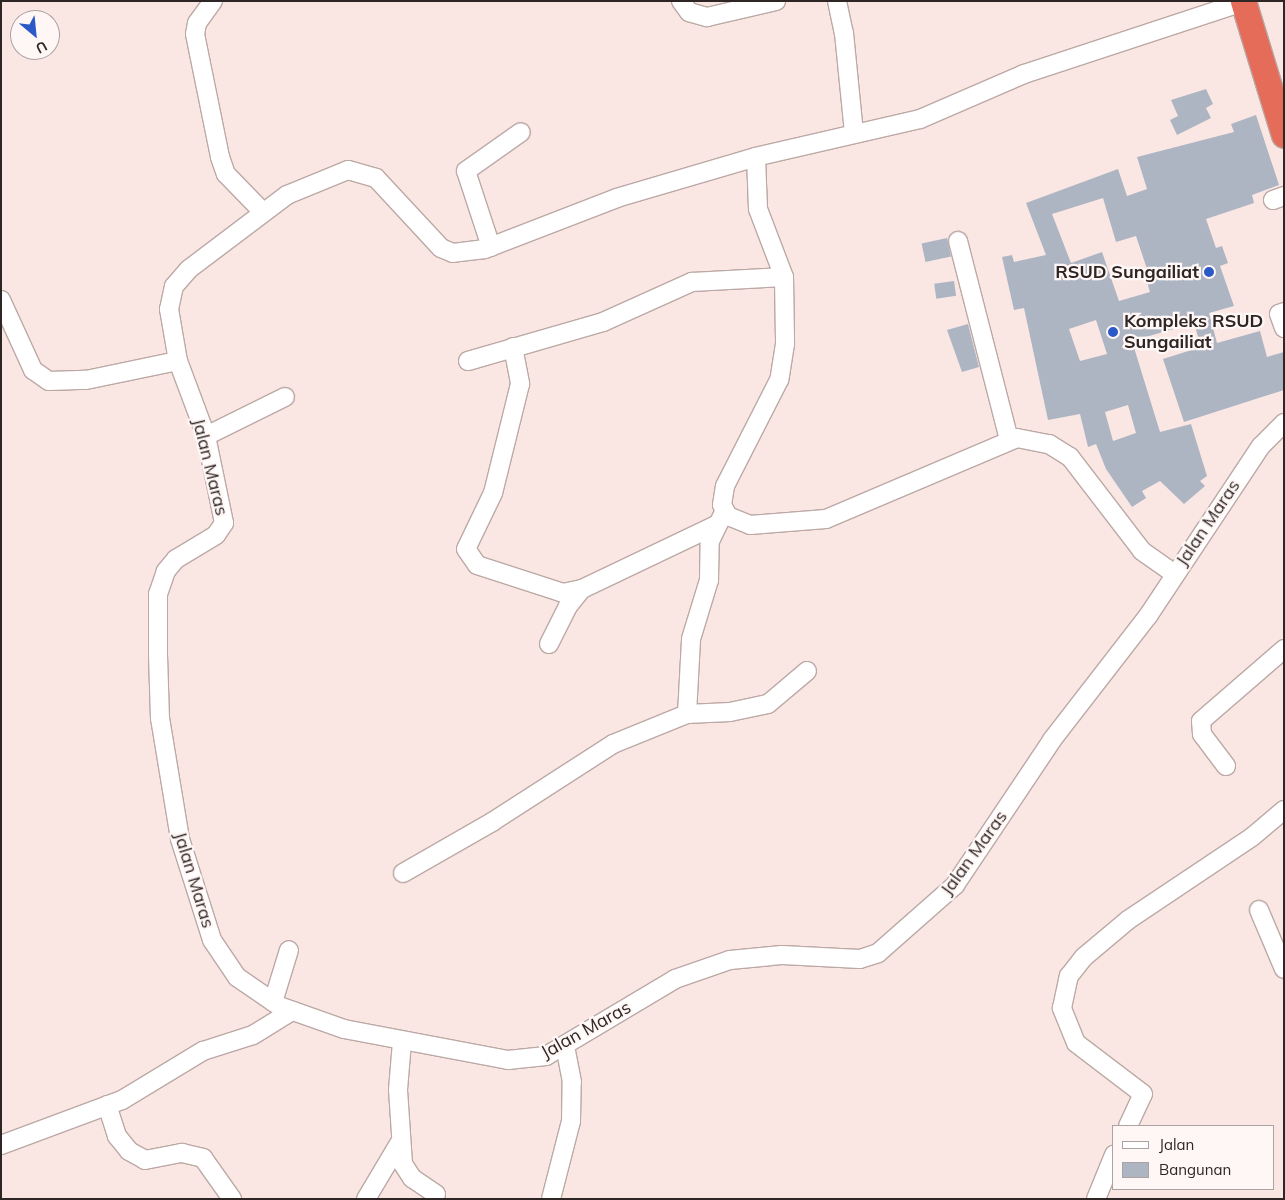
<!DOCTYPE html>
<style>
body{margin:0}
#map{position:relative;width:1285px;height:1200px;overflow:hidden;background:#fae7e3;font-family:Mulish,sans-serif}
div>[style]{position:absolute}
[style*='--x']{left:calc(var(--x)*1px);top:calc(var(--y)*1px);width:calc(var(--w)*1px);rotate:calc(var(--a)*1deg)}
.building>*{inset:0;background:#adb5c3;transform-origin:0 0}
.roads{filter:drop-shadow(1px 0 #bca9a6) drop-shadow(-1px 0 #bca9a6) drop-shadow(0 1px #bca9a6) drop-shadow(0 -1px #bca9a6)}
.minor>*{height:18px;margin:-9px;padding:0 9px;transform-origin:9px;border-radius:9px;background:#fff}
.highway>*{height:25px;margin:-12.5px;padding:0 12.5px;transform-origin:12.5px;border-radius:12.5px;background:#e46c59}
.dots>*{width:14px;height:14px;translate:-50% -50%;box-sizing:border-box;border:2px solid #fff7f5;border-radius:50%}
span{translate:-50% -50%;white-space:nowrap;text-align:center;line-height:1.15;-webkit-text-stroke:4.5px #fff7f5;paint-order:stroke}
.poi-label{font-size:18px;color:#2d2625;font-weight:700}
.right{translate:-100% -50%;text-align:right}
.left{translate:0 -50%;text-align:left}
.street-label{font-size:18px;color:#2d2625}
.frame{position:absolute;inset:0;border:2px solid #2d2625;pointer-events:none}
.legend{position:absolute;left:1112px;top:1125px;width:162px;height:65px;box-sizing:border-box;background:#fff7f5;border:1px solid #aba3a2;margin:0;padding:6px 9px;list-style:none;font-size:15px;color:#2d2625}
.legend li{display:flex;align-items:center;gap:10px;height:25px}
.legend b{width:25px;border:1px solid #aba3a2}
.north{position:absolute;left:10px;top:10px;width:50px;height:50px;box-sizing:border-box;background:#fff7f5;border:1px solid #aba3a2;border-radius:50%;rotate:152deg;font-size:14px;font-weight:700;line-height:20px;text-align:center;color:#2d2625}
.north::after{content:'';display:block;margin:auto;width:18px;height:22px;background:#2b59c7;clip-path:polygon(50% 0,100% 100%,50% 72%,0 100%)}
</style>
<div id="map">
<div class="building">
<i style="clip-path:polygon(1206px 89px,1213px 104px,1206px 108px,1211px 118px,1177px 135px,1170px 120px,1178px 116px,1171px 100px)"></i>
<i style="clip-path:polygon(evenodd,1256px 115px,1279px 185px,1252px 195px,1254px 203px,1206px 219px,1216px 248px,1222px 246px,1228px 263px,1220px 266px,1234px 306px,1209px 313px,1217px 343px,1260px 331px,1267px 357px,1284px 352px,1284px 390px,1184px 422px,1163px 359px,1201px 347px,1194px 323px,1132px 341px,1160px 432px,1191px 424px,1207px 476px,1200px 481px,1205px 486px,1184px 504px,1160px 481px,1142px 491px,1146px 498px,1132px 507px,1106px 469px,1096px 444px,1088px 447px,1080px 414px,1048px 420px,1024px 308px,1014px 310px,1002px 257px,1012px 255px,1014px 262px,1046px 255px,1026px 203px,1118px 169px,1127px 196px,1147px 189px,1137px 157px,1234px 132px,1231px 124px,1256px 115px,1103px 198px,1116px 242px,1136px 236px,1151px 281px,1147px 282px,1150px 292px,1119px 301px,1102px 252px,1071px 263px,1052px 214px,1103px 198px,1256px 115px,1096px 320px,1107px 354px,1080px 361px,1069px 329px,1096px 320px,1256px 115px,1128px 405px,1136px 433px,1113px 441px,1105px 412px,1128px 405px)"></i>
<i style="left:947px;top:238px;width:19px;height:26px;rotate:78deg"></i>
<i style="left:954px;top:281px;width:15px;height:20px;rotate:82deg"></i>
<i style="clip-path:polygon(968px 324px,979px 367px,962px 372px,947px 330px)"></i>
</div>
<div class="roads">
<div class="minor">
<i style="--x:213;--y:1;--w:27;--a:126"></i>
<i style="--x:197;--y:23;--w:11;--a:100"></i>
<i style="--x:195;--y:34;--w:126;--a:78.5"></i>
<i style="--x:220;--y:157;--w:18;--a:71"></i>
<i style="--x:226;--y:174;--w:53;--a:45.8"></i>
<i style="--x:681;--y:1;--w:14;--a:54"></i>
<i style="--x:689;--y:12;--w:19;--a:16"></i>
<i style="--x:707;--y:17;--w:71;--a:-13.1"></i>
<i style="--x:837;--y:1;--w:33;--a:78"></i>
<i style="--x:844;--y:33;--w:101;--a:84.3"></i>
<i style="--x:1243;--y:2;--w:231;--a:161.8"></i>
<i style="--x:1024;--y:74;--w:113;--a:156.6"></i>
<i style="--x:920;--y:119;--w:168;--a:167"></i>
<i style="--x:756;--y:157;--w:145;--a:163.6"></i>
<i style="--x:617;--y:198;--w:142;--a:158.9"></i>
<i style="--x:485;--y:249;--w:32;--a:173"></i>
<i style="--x:453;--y:253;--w:13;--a:-157"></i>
<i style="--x:441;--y:248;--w:96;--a:-132.9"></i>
<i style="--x:376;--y:178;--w:29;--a:-164"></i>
<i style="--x:348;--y:170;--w:66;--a:157.7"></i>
<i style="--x:287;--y:195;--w:123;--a:142.9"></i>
<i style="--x:189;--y:269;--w:23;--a:131"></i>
<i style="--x:174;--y:286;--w:24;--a:102"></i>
<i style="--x:169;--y:309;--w:53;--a:80.2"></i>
<i style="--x:178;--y:361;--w:80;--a:69.5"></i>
<i style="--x:206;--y:436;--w:89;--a:78.3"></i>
<i style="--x:224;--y:523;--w:14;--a:124"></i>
<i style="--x:216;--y:535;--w:47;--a:149"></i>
<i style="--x:176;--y:559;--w:16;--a:130"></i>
<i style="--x:166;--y:571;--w:24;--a:109"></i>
<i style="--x:158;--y:594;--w:61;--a:90"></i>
<i style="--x:158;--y:655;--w:63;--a:88.2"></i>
<i style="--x:160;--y:718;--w:123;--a:80.6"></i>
<i style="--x:180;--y:839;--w:106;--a:72.4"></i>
<i style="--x:212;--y:940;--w:45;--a:56"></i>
<i style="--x:237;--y:977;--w:51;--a:34.6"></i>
<i style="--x:279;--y:1006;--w:69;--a:19.5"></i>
<i style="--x:344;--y:1029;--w:167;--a:10.7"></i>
<i style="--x:508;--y:1060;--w:38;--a:-6"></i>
<i style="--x:546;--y:1056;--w:150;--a:-30.8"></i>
<i style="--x:675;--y:979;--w:58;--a:-19.1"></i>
<i style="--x:730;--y:960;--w:52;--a:-5.5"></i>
<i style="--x:782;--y:955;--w:78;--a:2.9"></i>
<i style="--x:860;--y:959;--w:19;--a:-18"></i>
<i style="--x:878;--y:953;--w:103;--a:-41.4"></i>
<i style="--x:955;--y:885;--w:174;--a:-56.2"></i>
<i style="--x:1052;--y:740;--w:157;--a:-52.3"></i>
<i style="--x:1148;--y:616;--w:204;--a:-56.4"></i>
<i style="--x:1261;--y:446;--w:33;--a:-45"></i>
<i style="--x:756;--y:157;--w:52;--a:87.8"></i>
<i style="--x:758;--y:209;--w:73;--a:69.1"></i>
<i style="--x:784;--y:277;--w:67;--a:89.1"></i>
<i style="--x:785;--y:344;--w:36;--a:99"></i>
<i style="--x:779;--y:380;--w:119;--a:117"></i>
<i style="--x:725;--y:486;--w:19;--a:99"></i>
<i style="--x:722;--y:505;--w:13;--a:61"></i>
<i style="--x:728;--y:516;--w:24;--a:22"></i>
<i style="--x:750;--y:525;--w:76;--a:-4.5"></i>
<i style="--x:826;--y:519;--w:207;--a:-23"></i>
<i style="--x:1017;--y:438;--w:33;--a:11"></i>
<i style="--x:1049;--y:444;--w:25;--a:32"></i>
<i style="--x:1070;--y:457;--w:118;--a:52.5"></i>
<i style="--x:1142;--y:551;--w:39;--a:35"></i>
<i style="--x:1273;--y:200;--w:12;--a:-20"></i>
<i style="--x:958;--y:241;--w:204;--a:75.6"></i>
<i style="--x:491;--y:247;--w:80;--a:-108.2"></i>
<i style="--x:466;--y:171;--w:67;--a:-35.3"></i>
<i style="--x:1;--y:300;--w:77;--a:65.4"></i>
<i style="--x:33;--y:370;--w:19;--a:35"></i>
<i style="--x:49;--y:381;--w:37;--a:-2"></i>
<i style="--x:86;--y:380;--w:94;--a:-11.7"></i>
<i style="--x:1284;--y:312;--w:5;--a:158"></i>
<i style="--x:1279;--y:314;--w:15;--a:70"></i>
<i style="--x:513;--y:347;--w:38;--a:79"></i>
<i style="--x:520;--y:384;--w:112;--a:103.9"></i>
<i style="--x:493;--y:493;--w:62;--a:115.7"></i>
<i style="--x:466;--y:549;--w:19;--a:55"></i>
<i style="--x:477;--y:565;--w:90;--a:18"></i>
<i style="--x:563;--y:593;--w:19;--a:-12"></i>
<i style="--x:582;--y:589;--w:148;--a:-25.5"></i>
<i style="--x:468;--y:361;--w:141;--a:-16.1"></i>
<i style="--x:603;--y:322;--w:98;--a:-24.2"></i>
<i style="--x:692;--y:282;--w:92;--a:-3.1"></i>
<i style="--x:206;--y:436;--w:88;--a:-26.3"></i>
<i style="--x:549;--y:644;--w:42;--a:-63.4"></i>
<i style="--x:568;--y:606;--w:22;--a:-51"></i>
<i style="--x:687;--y:714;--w:43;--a:-2.7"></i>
<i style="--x:730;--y:712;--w:39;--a:-12"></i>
<i style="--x:768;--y:704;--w:51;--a:-40.2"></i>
<i style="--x:1226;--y:766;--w:40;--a:-127"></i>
<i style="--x:1202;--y:734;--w:13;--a:-94"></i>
<i style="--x:1201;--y:721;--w:110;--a:-40.9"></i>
<i style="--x:403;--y:873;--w:103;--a:-29.8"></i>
<i style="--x:492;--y:822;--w:144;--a:-32.8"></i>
<i style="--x:613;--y:744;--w:80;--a:-22.1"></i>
<i style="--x:687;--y:714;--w:75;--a:-86.9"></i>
<i style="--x:691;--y:639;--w:62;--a:-73"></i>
<i style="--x:709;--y:580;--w:39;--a:-89"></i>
<i style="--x:710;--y:541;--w:32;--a:-64"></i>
<i style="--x:1259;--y:910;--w:64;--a:67"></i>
<i style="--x:273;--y:1002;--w:54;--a:-72.9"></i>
<i style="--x:402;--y:1042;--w:48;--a:94.8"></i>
<i style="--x:398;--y:1090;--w:74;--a:86.1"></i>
<i style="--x:403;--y:1164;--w:17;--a:57"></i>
<i style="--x:412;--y:1178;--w:29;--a:34"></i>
<i style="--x:107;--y:1105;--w:33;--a:72"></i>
<i style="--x:117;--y:1136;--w:19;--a:51"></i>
<i style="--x:129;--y:1151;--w:18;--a:29"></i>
<i style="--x:145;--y:1160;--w:38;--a:-11"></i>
<i style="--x:182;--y:1153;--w:22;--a:13"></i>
<i style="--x:203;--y:1158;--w:50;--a:54.7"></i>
<i style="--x:1128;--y:1126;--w:35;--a:-65"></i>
<i style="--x:1143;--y:1094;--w:84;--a:-142.7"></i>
<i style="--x:1076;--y:1043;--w:38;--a:-112"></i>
<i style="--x:1062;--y:1008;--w:33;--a:-78"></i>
<i style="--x:1069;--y:976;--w:24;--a:-52"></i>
<i style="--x:1084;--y:957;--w:57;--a:-40.1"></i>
<i style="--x:1128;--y:920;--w:149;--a:-33.8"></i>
<i style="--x:1252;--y:837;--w:42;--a:-40.2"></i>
<i style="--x:1;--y:1145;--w:129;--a:-20.4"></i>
<i style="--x:122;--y:1100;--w:95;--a:-31.2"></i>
<i style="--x:203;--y:1051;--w:52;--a:-17.7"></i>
<i style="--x:253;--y:1035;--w:46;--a:-31.6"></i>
<i style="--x:366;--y:1199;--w:66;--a:-59.2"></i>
<i style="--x:551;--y:1199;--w:81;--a:-75.6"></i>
<i style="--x:571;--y:1121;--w:39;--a:-89"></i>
<i style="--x:572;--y:1082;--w:37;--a:-101"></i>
<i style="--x:1096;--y:1199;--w:48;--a:-67.8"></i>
</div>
<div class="highway">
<i style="--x:1243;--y:1;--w:140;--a:73"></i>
</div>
</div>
<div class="dots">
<i style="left:1209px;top:272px;background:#2b59c7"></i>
<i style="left:1113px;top:332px;background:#2b59c7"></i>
</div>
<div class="poi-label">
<span class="right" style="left:1199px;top:272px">RSUD Sungailiat</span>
<span class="left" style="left:1124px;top:332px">Kompleks RSUD<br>Sungailiat</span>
</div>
<div class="street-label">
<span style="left:210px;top:467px;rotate:76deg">Jalan Maras</span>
<span style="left:1208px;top:523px;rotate:-56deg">Jalan Maras</span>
<span style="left:974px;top:853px;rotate:-54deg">Jalan Maras</span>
<span style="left:194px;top:880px;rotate:73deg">Jalan Maras</span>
<span style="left:586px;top:1030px;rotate:-29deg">Jalan Maras</span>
</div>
<div class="frame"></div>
<ul class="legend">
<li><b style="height:6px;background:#fff"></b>Jalan</li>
<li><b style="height:14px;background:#adb5c3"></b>Bangunan</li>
</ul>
<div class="north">U</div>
</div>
